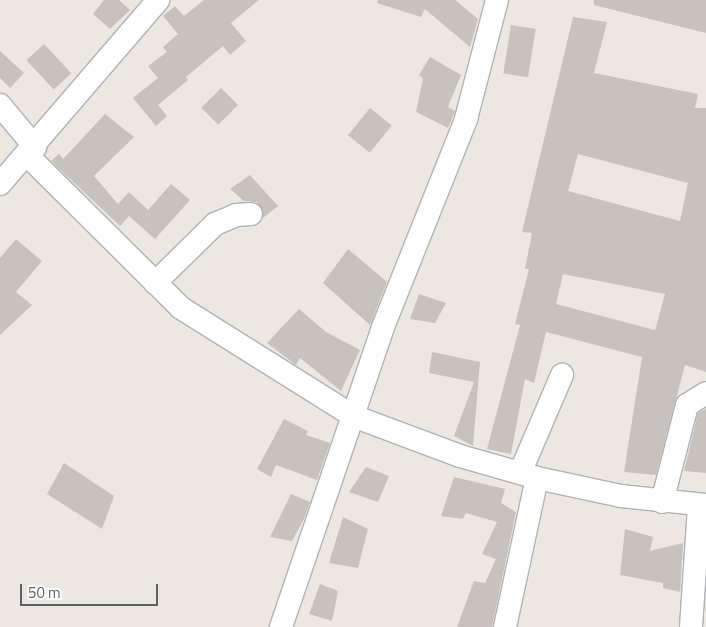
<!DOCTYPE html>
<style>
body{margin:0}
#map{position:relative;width:706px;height:627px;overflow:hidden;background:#ede7e2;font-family:"Titillium Web",sans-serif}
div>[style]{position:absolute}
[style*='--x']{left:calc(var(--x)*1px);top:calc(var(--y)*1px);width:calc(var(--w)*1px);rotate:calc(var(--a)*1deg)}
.building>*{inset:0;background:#c8c2bf;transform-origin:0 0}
.roads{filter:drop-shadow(1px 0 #aeb3b5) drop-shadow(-1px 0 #aeb3b5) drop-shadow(0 1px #aeb3b5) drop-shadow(0 -1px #aeb3b5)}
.minor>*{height:22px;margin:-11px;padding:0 11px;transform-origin:11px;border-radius:11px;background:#fff}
span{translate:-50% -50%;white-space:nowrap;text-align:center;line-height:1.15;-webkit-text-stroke:5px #fff;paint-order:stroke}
.scale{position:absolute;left:20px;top:584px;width:138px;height:22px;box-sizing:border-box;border:2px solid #5a6163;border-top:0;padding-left:6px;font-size:15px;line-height:18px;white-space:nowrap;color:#5a6163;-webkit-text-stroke:4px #fff;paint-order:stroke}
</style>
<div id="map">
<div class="building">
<i style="clip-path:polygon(104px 0,119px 0,130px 10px,110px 29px,93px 14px)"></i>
<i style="clip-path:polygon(204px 0,259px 0,231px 23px,246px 41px,230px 55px,223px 46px,186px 77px,188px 80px,158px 105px,167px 116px,156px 126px,133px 98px,158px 78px,148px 66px,167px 52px,163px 47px,178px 34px,163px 16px,175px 6px,184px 16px)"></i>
<i style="clip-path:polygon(378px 0,455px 0,478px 19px,470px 47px,425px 9px,421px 17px,377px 3px)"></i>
<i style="clip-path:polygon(594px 0,706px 0,706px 33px,594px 5px)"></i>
<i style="clip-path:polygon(evenodd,573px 17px,607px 22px,594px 73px,698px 94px,695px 108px,706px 108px,706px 372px,685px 365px,656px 475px,624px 472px,642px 357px,546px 332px,534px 383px,525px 379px,511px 454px,487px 449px,520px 325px,515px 324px,529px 269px,525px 269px,532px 233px,522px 232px,573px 17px,578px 154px,688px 183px,680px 221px,568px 191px,578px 154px,573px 17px,563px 274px,665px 294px,655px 330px,556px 304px,563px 274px)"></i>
<i style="left:511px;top:25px;width:25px;height:49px;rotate:9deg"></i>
<i style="left:44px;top:44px;width:40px;height:24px;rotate:47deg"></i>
<i style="clip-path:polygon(0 51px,24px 73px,10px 88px,0 78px)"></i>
<i style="clip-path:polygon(430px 57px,461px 75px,448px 107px,455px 111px,448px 128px,416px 112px,423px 78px,419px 75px)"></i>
<i style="left:221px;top:88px;width:24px;height:28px;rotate:45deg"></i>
<i style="left:370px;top:108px;width:28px;height:35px;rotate:39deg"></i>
<i style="clip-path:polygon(105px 114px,134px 137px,94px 176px,118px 204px,129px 192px,148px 210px,171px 184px,190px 200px,155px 239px,129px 216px,120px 226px,51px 161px,59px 154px,63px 159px)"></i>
<i style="clip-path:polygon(250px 175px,278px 206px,263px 218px,257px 202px,244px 201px,230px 189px)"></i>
<i style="clip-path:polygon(16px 239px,42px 261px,16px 292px,32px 305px,0 335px,0 258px)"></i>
<i style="clip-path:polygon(348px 249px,387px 282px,370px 325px,323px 283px)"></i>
<i style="clip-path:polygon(419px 294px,446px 303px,435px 323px,410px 319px)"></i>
<i style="clip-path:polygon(299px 309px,326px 332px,360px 350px,341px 391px,300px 358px,296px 365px,267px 343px)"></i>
<i style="clip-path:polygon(432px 352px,480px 362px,473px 446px,454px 436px,474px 382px,429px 373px)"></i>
<i style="clip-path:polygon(706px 409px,706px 473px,684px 471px,698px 413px)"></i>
<i style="clip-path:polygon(284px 419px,308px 431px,306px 435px,330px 443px,317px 480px,276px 465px,271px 477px,257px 469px)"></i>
<i style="clip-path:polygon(64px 463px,114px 496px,102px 529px,47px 494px)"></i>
<i style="clip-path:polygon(366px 467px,389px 476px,378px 502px,349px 492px)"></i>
<i style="clip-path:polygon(454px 477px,505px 489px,501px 503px,516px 512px,492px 627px,457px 627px,474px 581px,485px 583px,496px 559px,482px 554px,497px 522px,466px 513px,463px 519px,441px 516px)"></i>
<i style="clip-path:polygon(291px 494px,310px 502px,304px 519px,292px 541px,270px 537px)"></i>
<i style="clip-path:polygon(343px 517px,368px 529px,358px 568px,329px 563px)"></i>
<i style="clip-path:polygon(625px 529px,653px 537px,650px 551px,683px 543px,680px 592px,663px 588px,663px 583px,620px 575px)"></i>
<i style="clip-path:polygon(320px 584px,338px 591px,332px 621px,309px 614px)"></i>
</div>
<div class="roads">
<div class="minor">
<i style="--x:0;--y:105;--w:55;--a:50.2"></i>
<i style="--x:27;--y:155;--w:217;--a:44.8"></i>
<i style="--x:181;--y:308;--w:203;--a:32.1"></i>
<i style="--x:353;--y:416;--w:114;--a:20.5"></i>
<i style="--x:460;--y:456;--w:80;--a:15.9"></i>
<i style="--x:537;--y:478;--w:86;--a:12.1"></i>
<i style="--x:621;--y:496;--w:85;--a:6"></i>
<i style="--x:0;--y:184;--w:243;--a:-49.3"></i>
<i style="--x:155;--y:283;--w:84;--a:-44.5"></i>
<i style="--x:215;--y:224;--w:23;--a:-23"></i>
<i style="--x:236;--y:215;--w:15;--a:-4"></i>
<i style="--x:520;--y:473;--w:107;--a:-66.8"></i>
<i style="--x:662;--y:502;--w:100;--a:-75.5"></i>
<i style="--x:687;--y:405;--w:22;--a:-32"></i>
<i style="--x:281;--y:627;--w:317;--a:-71.2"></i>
<i style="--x:383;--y:327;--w:224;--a:-68.2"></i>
<i style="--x:466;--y:119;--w:123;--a:-75.4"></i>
<i style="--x:505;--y:627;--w:152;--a:-77.9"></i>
<i style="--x:691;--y:627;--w:122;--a:-86.2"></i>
</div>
</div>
<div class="scale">50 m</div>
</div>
